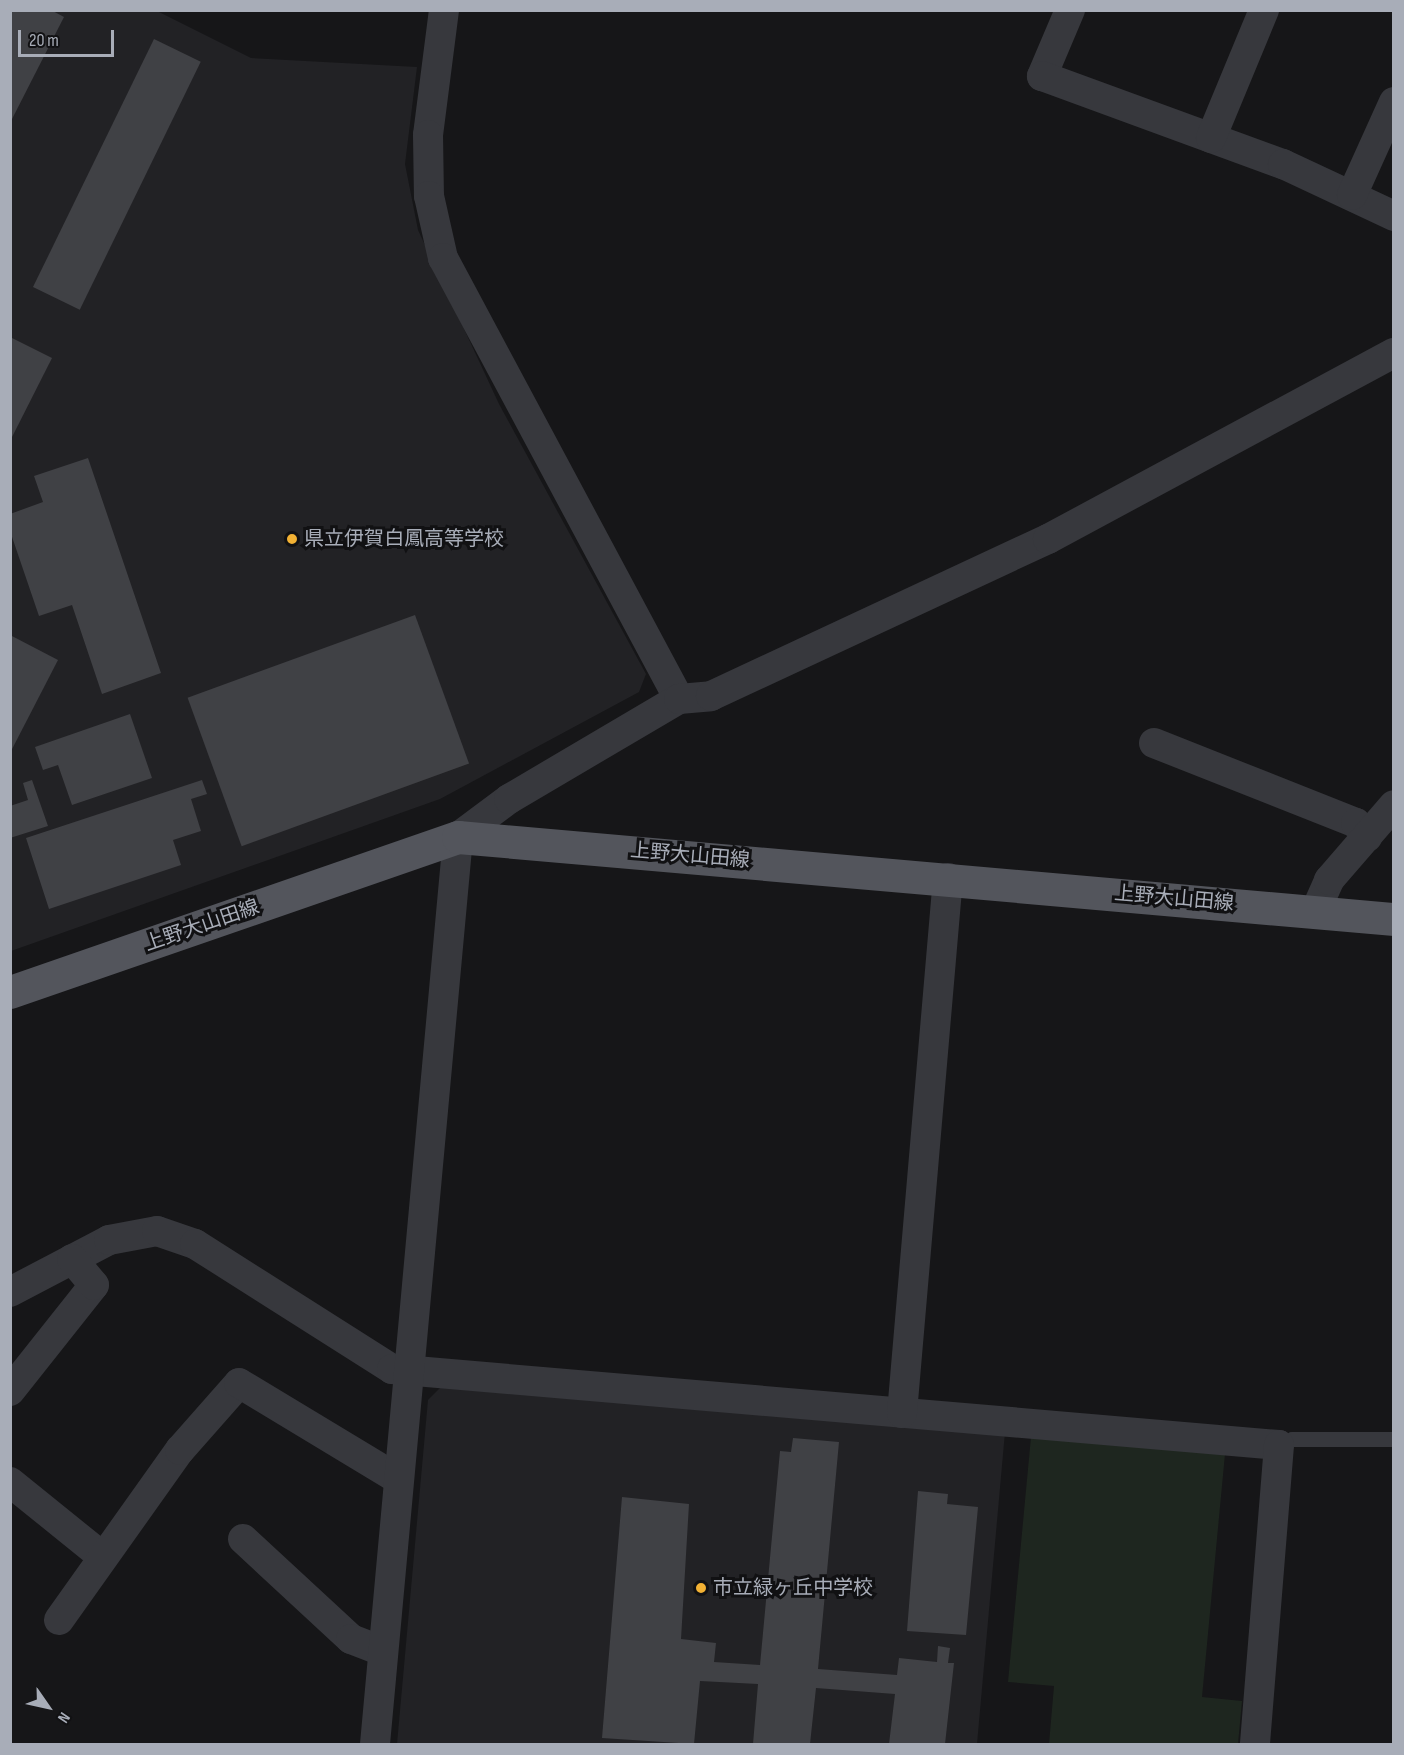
<!DOCTYPE html>
<meta charset="utf-8">
<style>
body{margin:0}
#map{position:relative;width:1404px;height:1755px;overflow:hidden;background:#161618;font-family:"Sofia Sans Condensed","Noto Sans JP",sans-serif}
div>[style]{position:absolute}
[style*='--x']{left:calc(var(--x)*1px);top:calc(var(--y)*1px);width:calc(var(--w)*1px);rotate:calc(var(--a)*1deg)}
.built>*{inset:0;background:#222225}
.green>*{inset:0;background:#1e261f}
.building>*{inset:0;background:#404145;transform-origin:0 0}
.service>*{height:15px;margin:-7.5px;padding:0 7.5px;transform-origin:7.5px;border-radius:7.5px;background:#37383d}
.minor>*{height:30px;margin:-15px;padding:0 15px;transform-origin:15px;border-radius:15px;background:#37383d}
.primary>*{height:33px;margin:-16.5px;padding:0 16.5px;transform-origin:16.5px;border-radius:16.5px;background:#53555c}
.dots>*{width:16px;height:16px;translate:-50% -50%;box-sizing:border-box;border:3px solid #111113;border-radius:50%}
span{translate:-50% -50%;white-space:nowrap;text-align:center;line-height:1.15;-webkit-text-stroke:6px #111113;paint-order:stroke}
.poi-label{font-size:20px;color:#a8adb8}
.left{translate:0 -50%;text-align:left}
.street-label{font-size:20px;color:#a8adb8}
.frame{position:absolute;inset:0;border:12px solid #a8adb8;pointer-events:none}
.north{position:absolute;left:18px;top:1677px;width:60px;height:60px;-webkit-text-stroke:4px #111113;paint-order:stroke;rotate:124deg;font-size:16px;font-weight:700;line-height:24px;text-align:center;color:#a8adb8}
.north::after{content:'';display:block;margin:auto;width:21px;height:27px;background:#a8adb8;clip-path:polygon(50% 0,100% 100%,50% 72%,0 100%)}
.scale{position:absolute;left:18px;top:30px;width:96px;height:27px;box-sizing:border-box;border:3px solid #a8adb8;border-top:0;padding-left:8px;font-size:18px;line-height:21px;white-space:nowrap;color:#a8adb8;-webkit-text-stroke:4px #111113;paint-order:stroke}
</style>
<div id="map">
<div class="built">
<i style="clip-path:polygon(10px 11px,157px 11px,251px 58px,417px 67px,405px 164px,418px 230px,499px 404px,646px 674px,639px 692px,440px 799px,11px 951px)"></i>
<i style="clip-path:polygon(445px 1383px,1005px 1432px,977px 1744px,397px 1744px,428px 1400px)"></i>
</div>
<div class="green">
<i style="clip-path:polygon(1031px 1437px,1225px 1454px,1202px 1697px,1242px 1701px,1238px 1744px,1049px 1744px,1054px 1686px,1008px 1682px)"></i>
</div>
<div class="building">
<i style="clip-path:polygon(10px 10px,51px 10px,64px 17px,10px 123px)"></i>
<i style="left:154px;top:39px;width:52px;height:276px;rotate:26deg"></i>
<i style="clip-path:polygon(10px 337px,52px 358px,10px 441px)"></i>
<i style="clip-path:polygon(88px 458px,161px 673px,102px 694px,72px 605px,39px 616px,10px 531px,10px 514px,43px 502px,34px 476px)"></i>
<i style="left:415px;top:615px;width:158px;height:242px;rotate:70deg"></i>
<i style="clip-path:polygon(10px 635px,58px 660px,10px 753px)"></i>
<i style="clip-path:polygon(130px 714px,152px 778px,72px 805px,58px 765px,43px 770px,35px 747px)"></i>
<i style="clip-path:polygon(32px 780px,48px 826px,10px 838px,10px 806px,28px 800px,23px 783px)"></i>
<i style="clip-path:polygon(202px 780px,207px 794px,191px 799px,201px 831px,173px 840px,181px 865px,49px 909px,26px 838px)"></i>
<i style="clip-path:polygon(793px 1438px,839px 1442px,818px 1669px,897px 1675px,899px 1658px,937px 1662px,938px 1646px,950px 1648px,948px 1663px,954px 1663px,945px 1744px,889px 1744px,895px 1694px,816px 1688px,810px 1744px,753px 1744px,758px 1684px,700px 1681px,694px 1744px,602px 1738px,622px 1497px,689px 1504px,681px 1639px,716px 1643px,714px 1662px,760px 1665px,780px 1451px,791px 1452px)"></i>
<i style="clip-path:polygon(918px 1491px,948px 1494px,947px 1504px,978px 1507px,966px 1635px,907px 1631px)"></i>
</div>
<div class="service">
<i style="--x:1279;--y:1445;--w:14;--a:-25"></i>
<i style="--x:1292;--y:1439;--w:102;--a:0"></i>
</div>
<div class="minor">
<i style="--x:444;--y:10;--w:126;--a:97.3"></i>
<i style="--x:428;--y:135;--w:61;--a:89.1"></i>
<i style="--x:429;--y:196;--w:64;--a:77.3"></i>
<i style="--x:443;--y:258;--w:500;--a:61.85"></i>
<i style="--x:1070;--y:10;--w:72;--a:113"></i>
<i style="--x:1042;--y:76;--w:257;--a:20.1"></i>
<i style="--x:1283;--y:164;--w:123;--a:25.1"></i>
<i style="--x:1211;--y:138;--w:139;--a:-67.5"></i>
<i style="--x:1352;--y:195;--w:102;--a:-65.7"></i>
<i style="--x:1154;--y:743;--w:217;--a:21.6"></i>
<i style="--x:1356;--y:823;--w:18;--a:52"></i>
<i style="--x:1315;--y:912;--w:35;--a:-66"></i>
<i style="--x:1329;--y:880;--w:99;--a:-49.1"></i>
<i style="--x:10;--y:1292;--w:112;--a:-27.7"></i>
<i style="--x:109;--y:1240;--w:49;--a:-10.6"></i>
<i style="--x:157;--y:1231;--w:40;--a:18.9"></i>
<i style="--x:195;--y:1244;--w:233;--a:32.4"></i>
<i style="--x:392;--y:1369;--w:890;--a:4.9"></i>
<i style="--x:1279;--y:1445;--w:300;--a:94.6"></i>
<i style="--x:10;--y:1391;--w:135;--a:-51.6"></i>
<i style="--x:94;--y:1285;--w:34;--a:-130"></i>
<i style="--x:902;--y:1413;--w:537;--a:-85.09"></i>
<i style="--x:10;--y:1482;--w:119;--a:38.9"></i>
<i style="--x:243;--y:1539;--w:147;--a:42.8"></i>
<i style="--x:351;--y:1639;--w:34;--a:21"></i>
<i style="--x:59;--y:1620;--w:209;--a:-54.6"></i>
<i style="--x:180;--y:1450;--w:89;--a:-48.6"></i>
<i style="--x:239;--y:1383;--w:186;--a:31.1"></i>
<i style="--x:375;--y:1744;--w:911;--a:-84.77"></i>
<i style="--x:458;--y:837;--w:64;--a:-36.7"></i>
<i style="--x:509;--y:799;--w:197;--a:-30.5"></i>
<i style="--x:679;--y:699;--w:32;--a:-5"></i>
<i style="--x:711;--y:696;--w:372;--a:-25"></i>
<i style="--x:1048;--y:539;--w:393;--a:-28.3"></i>
</div>
<div class="primary">
<i style="--x:10;--y:992;--w:474;--a:-19.1"></i>
<i style="--x:458;--y:837;--w:940;--a:5.01"></i>
</div>
<div class="dots">
<i style="left:292px;top:539px;background:#f2b134"></i>
<i style="left:701px;top:1588px;background:#f2b134"></i>
</div>
<div class="poi-label">
<span class="left" style="left:304px;top:539px">県立伊賀白鳳高等学校</span>
<span class="left" style="left:713px;top:1588px">市立緑ヶ丘中学校</span>
</div>
<div class="street-label">
<span style="left:690px;top:856px;rotate:5deg">上野大山田線</span>
<span style="left:1174px;top:899px;rotate:5deg">上野大山田線</span>
<span style="left:202px;top:926px;rotate:-19deg">上野大山田線</span>
</div>
<div class="frame"></div>
<div class="north">N</div>
<div class="scale">20 m</div>
</div>
